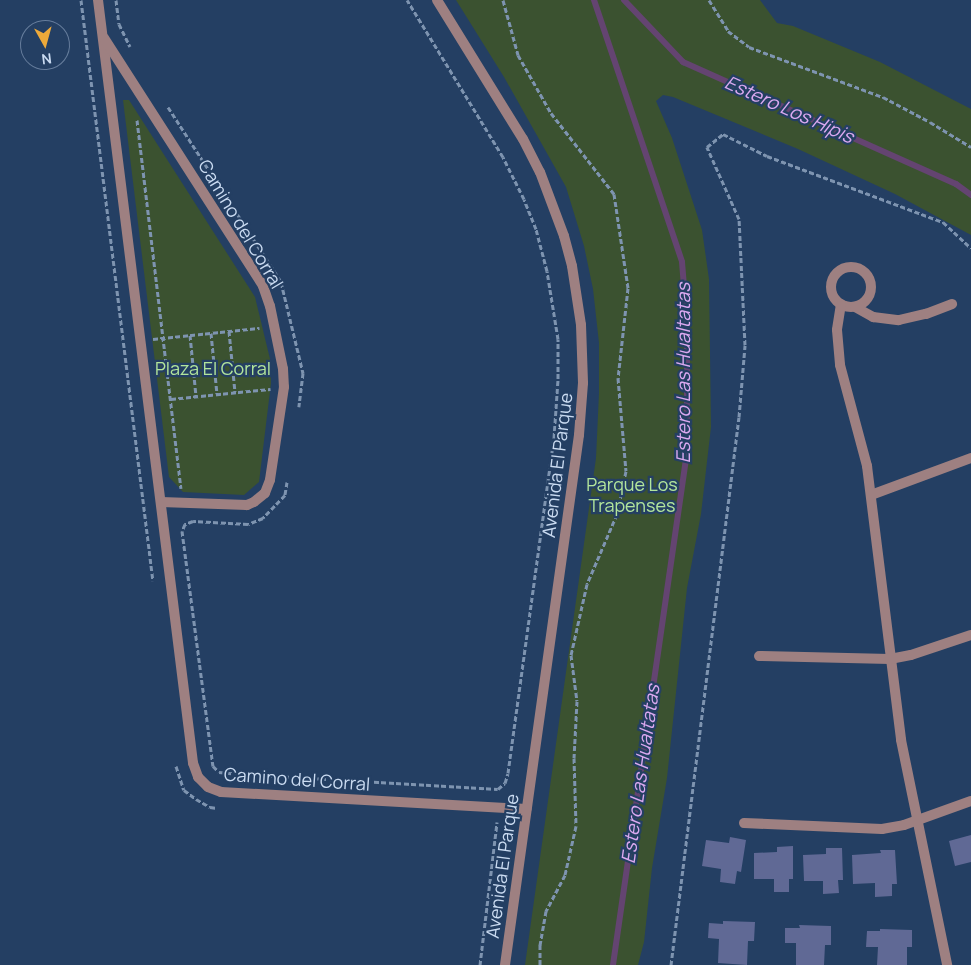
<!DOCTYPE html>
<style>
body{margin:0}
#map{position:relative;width:971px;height:965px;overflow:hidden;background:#243f63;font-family:Manrope,sans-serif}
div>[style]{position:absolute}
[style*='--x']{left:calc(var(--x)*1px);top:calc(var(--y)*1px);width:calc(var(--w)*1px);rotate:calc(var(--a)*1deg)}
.green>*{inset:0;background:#3b5230}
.stream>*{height:6px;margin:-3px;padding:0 3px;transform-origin:3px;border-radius:3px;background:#644471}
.building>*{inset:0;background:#606995}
.path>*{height:3px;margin-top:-1.5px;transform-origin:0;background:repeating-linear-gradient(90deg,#7e94b0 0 5px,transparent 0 7.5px)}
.street>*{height:10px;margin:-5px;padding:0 5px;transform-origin:5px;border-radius:5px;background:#9e8081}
.street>.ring{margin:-5px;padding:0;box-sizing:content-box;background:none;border:10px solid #9e8081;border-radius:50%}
span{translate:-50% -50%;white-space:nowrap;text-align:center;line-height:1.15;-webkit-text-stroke:4.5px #243f63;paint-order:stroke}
.street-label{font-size:18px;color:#cadbf1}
.park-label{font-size:18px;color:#b3e59b}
.water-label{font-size:19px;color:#dba9f0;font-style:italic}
.north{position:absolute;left:20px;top:20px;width:50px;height:50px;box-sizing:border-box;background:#243f63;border:1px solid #667d9c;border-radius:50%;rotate:173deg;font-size:14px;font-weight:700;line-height:20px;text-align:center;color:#cadbf1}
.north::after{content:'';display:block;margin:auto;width:18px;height:22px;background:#eca93a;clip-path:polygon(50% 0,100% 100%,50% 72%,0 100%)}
</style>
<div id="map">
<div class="green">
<i style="clip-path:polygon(456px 0,760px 0,777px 23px,793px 26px,880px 62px,971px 109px,971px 235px,895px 194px,798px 149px,673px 97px,663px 95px,656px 101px,672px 138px,702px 230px,709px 279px,711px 427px,701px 514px,687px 588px,667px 778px,652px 868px,644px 942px,638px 965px,525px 965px,596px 458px,599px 393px,599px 343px,593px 289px,584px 246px,566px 187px,504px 77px)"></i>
<i style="clip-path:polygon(123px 100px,129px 100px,255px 297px,270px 359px,271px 383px,259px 482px,244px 495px,183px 492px,169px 477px)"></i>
</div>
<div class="stream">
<i style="--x:594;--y:0;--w:276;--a:71.4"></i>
<i style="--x:682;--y:262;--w:61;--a:85.3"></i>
<i style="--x:687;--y:323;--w:129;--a:90"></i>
<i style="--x:687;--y:452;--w:518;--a:98.21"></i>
<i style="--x:624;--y:0;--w:86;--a:46.4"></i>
<i style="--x:683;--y:62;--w:299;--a:24.1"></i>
<i style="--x:956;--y:184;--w:19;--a:36"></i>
</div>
<div class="building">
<i style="clip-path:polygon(971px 835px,971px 862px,955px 866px,949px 841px)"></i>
<i style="clip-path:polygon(730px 837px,746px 840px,741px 872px,737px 871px,735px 884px,720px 882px,721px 869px,702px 866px,706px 840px,729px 843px)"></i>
<i style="clip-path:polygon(793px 846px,793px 879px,789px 879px,789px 892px,774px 892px,774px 879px,754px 879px,754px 853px,777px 852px,777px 847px)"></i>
<i style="clip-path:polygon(826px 848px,842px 848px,843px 880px,838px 880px,839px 893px,823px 894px,823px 881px,804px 881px,803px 855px,826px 854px)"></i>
<i style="clip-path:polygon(880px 850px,895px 850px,897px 884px,892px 884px,892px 896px,875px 897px,875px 883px,853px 884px,852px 855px,881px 853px)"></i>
<i style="clip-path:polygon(723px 921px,755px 922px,754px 941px,748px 941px,747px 965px,718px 963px,719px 939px,708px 938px,709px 923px,723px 924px)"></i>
<i style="clip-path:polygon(799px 925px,831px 926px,831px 945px,825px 945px,824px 965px,796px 965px,796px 943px,785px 943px,785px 928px,800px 928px)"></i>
<i style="clip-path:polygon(880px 929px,912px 930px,912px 947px,907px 947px,907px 965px,877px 965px,878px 947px,866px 947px,867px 931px,880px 931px)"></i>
</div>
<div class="path">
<i style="--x:81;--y:0;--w:585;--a:82.94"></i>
<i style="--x:116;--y:0;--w:24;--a:83"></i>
<i style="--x:119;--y:24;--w:25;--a:64"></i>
<i style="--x:503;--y:0;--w:57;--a:74.7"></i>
<i style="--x:518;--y:55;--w:67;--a:60.4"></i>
<i style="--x:551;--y:113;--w:103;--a:52.1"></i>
<i style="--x:614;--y:194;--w:95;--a:81.5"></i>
<i style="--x:628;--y:288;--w:91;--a:96.3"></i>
<i style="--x:618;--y:378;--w:93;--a:85.1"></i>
<i style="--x:626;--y:471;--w:44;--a:101.8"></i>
<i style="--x:617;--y:514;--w:76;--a:113.2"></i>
<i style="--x:587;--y:584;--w:73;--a:102.7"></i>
<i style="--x:571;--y:655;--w:46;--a:82.6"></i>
<i style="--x:577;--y:701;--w:57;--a:93"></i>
<i style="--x:574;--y:758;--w:68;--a:88.3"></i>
<i style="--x:576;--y:826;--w:50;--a:102.7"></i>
<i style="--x:565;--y:875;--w:41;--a:117.8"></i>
<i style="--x:546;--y:911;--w:35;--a:100"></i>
<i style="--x:540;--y:945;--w:20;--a:90"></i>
<i style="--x:709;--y:0;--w:36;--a:58"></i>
<i style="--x:728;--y:31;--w:26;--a:37"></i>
<i style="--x:749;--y:47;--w:143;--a:20.5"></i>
<i style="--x:883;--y:97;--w:53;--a:28"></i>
<i style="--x:930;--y:122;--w:48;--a:31.4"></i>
<i style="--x:168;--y:107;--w:208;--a:57.1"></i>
<i style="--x:281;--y:282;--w:94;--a:76.4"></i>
<i style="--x:303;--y:373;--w:34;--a:97"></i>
<i style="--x:137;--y:120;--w:371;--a:83.2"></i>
<i style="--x:229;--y:331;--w:61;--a:84.4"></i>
<i style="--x:211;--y:333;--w:61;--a:84.4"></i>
<i style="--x:190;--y:335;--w:61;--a:84.4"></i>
<i style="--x:153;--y:339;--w:107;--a:-5.9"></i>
<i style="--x:171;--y:399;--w:100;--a:-5.8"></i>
<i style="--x:287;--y:482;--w:13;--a:99"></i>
<i style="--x:285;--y:495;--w:32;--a:134"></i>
<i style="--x:263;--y:518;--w:16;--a:158"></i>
<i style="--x:248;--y:524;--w:55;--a:-176.9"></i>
<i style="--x:193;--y:521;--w:9;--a:159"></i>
<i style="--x:185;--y:524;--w:8;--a:113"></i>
<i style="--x:182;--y:531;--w:237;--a:82.5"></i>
<i style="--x:213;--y:766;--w:8;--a:45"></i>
<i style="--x:219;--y:772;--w:20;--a:6"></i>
<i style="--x:239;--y:774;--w:259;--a:3.3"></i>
<i style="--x:498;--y:789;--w:9;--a:-41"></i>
<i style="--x:505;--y:783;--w:10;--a:-73"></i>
<i style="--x:508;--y:773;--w:338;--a:-82.2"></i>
<i style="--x:554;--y:438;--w:59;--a:-86.1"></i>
<i style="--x:558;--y:379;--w:40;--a:-90"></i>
<i style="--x:558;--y:339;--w:69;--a:-99.2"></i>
<i style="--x:547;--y:271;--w:43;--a:-104.7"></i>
<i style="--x:536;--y:229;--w:32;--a:-112"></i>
<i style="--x:524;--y:199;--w:47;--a:-116.6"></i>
<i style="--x:503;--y:157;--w:184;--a:-121.4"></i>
<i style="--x:176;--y:766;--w:25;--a:72"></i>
<i style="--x:184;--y:790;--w:15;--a:37"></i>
<i style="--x:196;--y:799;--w:16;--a:30"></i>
<i style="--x:210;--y:807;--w:7;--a:8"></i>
<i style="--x:480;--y:965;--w:144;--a:-83.2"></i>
<i style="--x:671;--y:965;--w:552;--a:-82.93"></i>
<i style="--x:739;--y:417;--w:72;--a:-85.2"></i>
<i style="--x:745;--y:345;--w:126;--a:-92.7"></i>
<i style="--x:739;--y:219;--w:79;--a:-114"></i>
<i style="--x:707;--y:147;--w:21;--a:-39"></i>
<i style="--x:723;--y:134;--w:49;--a:26.6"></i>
<i style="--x:767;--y:156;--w:188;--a:20.6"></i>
<i style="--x:943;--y:222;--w:38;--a:43"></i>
</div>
<div class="street">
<i style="--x:98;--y:0;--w:769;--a:82.9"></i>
<i style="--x:193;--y:763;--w:15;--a:70"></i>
<i style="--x:198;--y:777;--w:14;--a:45"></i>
<i style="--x:208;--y:787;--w:14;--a:21"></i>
<i style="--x:221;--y:792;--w:306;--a:3.2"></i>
<i style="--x:437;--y:0;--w:163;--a:58.3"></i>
<i style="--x:523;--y:139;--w:37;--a:63"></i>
<i style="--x:540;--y:172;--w:68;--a:69.4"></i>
<i style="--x:564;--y:236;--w:31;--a:75"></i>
<i style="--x:572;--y:266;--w:60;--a:81.3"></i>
<i style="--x:581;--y:325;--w:58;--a:88"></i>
<i style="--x:583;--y:383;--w:52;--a:94.4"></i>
<i style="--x:579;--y:435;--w:535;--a:97.95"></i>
<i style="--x:104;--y:38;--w:295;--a:57.3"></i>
<i style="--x:263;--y:286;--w:21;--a:71"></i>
<i style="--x:270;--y:306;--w:64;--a:78.3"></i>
<i style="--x:283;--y:369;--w:18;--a:87"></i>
<i style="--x:284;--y:387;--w:94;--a:98.6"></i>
<i style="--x:270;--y:480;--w:14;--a:111"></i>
<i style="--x:265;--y:493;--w:14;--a:141"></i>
<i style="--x:254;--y:502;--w:8;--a:157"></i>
<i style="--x:247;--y:505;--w:86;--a:-178"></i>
<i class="ring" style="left:831px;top:267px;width:30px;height:30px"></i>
<i style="--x:841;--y:304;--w:26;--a:99"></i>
<i style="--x:837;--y:330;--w:35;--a:85"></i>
<i style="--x:840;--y:365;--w:105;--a:75"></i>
<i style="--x:867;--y:466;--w:276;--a:82.9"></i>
<i style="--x:901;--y:740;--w:230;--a:78.4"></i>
<i style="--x:855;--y:307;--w:21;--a:29"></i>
<i style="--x:873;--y:317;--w:26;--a:7"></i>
<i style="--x:899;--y:320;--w:28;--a:-13"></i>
<i style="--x:926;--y:314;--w:28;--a:-21"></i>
<i style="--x:871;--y:495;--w:107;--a:-20.3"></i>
<i style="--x:759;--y:656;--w:131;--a:1.3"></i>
<i style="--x:890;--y:659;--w:21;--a:-11"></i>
<i style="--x:911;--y:655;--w:63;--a:-18.4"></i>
<i style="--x:744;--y:823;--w:138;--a:2.5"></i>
<i style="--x:882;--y:829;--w:22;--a:-10"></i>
<i style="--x:904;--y:825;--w:71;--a:-19.7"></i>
</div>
<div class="street-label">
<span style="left:241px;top:224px;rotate:59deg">Camino del Corral</span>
<span style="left:557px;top:465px;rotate:-83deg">Avenida El Parque</span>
<span style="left:297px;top:779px;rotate:4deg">Camino del Corral</span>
<span style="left:502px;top:866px;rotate:-82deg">Avenida El Parque</span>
</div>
<div class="park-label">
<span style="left:213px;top:368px">Plaza El Corral</span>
<span style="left:632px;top:495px">Parque Los<br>Trapenses</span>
</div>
<div class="water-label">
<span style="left:789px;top:110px;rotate:24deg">Estero Los Hipis</span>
<span style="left:684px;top:373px;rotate:-90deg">Estero Las Hualtatas</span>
<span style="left:641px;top:774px;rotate:-82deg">Estero Las Hualtatas</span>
</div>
<div class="north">N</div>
</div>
